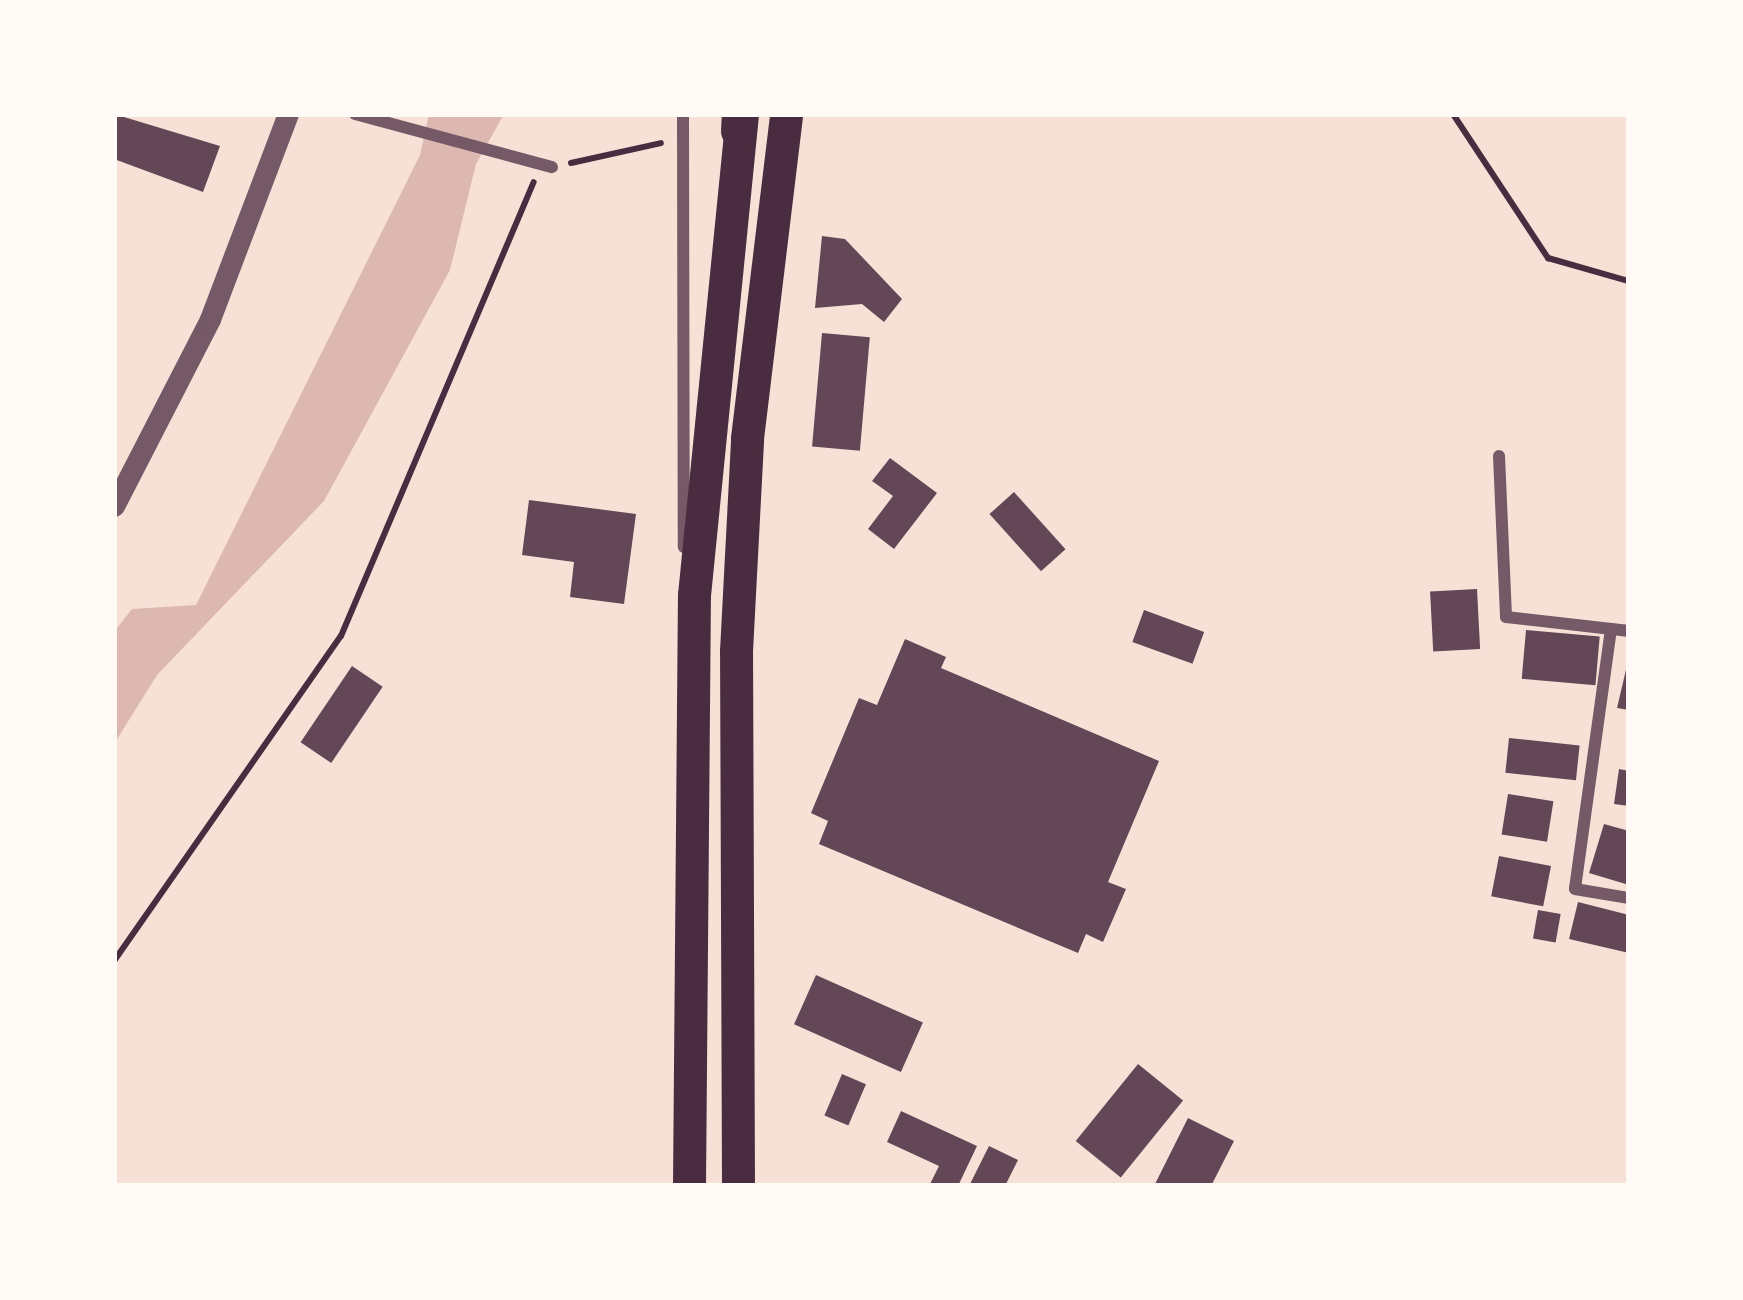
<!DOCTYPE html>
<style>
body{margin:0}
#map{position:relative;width:1743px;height:1300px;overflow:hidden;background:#f7e1d7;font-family:"PT Sans Narrow",sans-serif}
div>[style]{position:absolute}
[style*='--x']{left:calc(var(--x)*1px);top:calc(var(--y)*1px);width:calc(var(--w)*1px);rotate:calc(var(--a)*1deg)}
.water>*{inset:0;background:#dcb8b0}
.building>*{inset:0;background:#644757;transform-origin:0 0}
.path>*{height:6px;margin:-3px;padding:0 3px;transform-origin:3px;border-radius:3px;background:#4a2c40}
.minor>*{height:12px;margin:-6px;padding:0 6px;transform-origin:6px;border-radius:6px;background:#755966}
.tertiary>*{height:21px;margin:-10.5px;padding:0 10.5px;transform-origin:10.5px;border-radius:10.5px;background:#755966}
.trunk>*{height:33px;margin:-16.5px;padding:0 16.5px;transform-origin:16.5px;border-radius:16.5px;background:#4a2c40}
.motorway>*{height:36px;margin:-18px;padding:0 18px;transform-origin:18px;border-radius:18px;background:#4a2c40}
span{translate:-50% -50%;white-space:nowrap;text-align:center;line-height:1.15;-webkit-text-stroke:9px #fffaf5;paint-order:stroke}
.frame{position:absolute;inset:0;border:117px solid #fffaf5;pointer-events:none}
</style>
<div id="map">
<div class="water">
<i style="clip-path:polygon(429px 114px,504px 114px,476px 164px,450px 270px,324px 501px,157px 675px,114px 744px,114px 632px,132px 609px,196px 605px,420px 155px)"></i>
</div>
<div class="building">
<i style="clip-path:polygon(114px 114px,220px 146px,203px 192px,114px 159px)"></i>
<i style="clip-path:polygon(822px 236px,845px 239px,902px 299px,884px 322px,862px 304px,815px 308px)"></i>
<i style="left:822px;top:333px;width:48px;height:114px;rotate:5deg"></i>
<i style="clip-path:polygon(890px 458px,937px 493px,894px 549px,868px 529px,893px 496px,872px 481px)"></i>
<i style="left:1014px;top:492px;width:77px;height:33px;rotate:48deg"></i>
<i style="clip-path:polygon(529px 500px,636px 514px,624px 604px,570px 597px,574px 562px,522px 555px)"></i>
<i style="left:1477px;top:589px;width:60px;height:47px;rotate:87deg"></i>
<i style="left:1144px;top:610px;width:64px;height:34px;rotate:20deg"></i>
<i style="left:1526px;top:630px;width:74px;height:49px;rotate:5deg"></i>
<i style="clip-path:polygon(905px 639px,946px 657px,941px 668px,1159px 761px,1108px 882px,1126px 889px,1103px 942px,1086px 934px,1078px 953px,819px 844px,828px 821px,811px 813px,859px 698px,877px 705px)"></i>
<i style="clip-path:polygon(1629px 657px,1629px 710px,1617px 708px)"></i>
<i style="left:352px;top:666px;width:37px;height:92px;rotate:34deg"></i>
<i style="left:1509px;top:738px;width:71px;height:35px;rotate:6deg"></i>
<i style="clip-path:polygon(1619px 769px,1629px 771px,1629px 806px,1614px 804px)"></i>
<i style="left:1508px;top:794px;width:46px;height:41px;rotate:9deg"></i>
<i style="clip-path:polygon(1604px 824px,1629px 831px,1629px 885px,1589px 873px)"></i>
<i style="left:1499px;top:856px;width:53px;height:41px;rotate:11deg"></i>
<i style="clip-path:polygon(1578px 902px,1629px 915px,1629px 953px,1569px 939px)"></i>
<i style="left:1538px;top:910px;width:23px;height:29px;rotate:10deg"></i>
<i style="left:816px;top:975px;width:117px;height:54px;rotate:24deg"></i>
<i style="left:1138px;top:1064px;width:58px;height:99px;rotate:39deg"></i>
<i style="left:842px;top:1074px;width:26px;height:45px;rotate:23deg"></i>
<i style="clip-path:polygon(901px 1111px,977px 1146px,958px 1186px,929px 1186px,939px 1166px,887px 1142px)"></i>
<i style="clip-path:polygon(1188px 1118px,1234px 1141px,1211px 1186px,1154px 1186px)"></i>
<i style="clip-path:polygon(989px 1146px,1018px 1160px,1005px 1186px,969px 1186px)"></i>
</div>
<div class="path">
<i style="--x:1453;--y:114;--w:173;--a:56.6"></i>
<i style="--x:1548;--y:258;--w:84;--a:15.9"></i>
<i style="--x:571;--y:163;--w:92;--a:-12.5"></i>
<i style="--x:114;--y:961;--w:396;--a:-55.1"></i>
<i style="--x:341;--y:636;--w:493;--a:-67"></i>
</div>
<div class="minor">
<i style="--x:355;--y:114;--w:204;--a:15.1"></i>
<i style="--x:683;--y:114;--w:433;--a:89.9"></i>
<i style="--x:1499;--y:456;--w:161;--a:87.5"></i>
<i style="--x:1506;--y:617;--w:124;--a:6.5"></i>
<i style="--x:1611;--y:629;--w:262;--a:97.9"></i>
<i style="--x:1575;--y:889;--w:55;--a:9.5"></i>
</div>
<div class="tertiary">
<i style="--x:114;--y:506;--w:210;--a:-62.8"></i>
<i style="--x:210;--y:319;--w:219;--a:-69.2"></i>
</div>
<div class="trunk">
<i style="--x:689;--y:1186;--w:591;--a:-89.52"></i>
<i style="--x:694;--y:595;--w:483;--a:-84.3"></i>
<i style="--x:738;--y:1186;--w:535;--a:-90.21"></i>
<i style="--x:736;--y:651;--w:213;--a:-87"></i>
<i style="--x:747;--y:438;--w:326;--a:-83.1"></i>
</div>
<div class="motorway">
<i style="--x:739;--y:131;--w:17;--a:-87"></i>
</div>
<div class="frame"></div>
</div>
